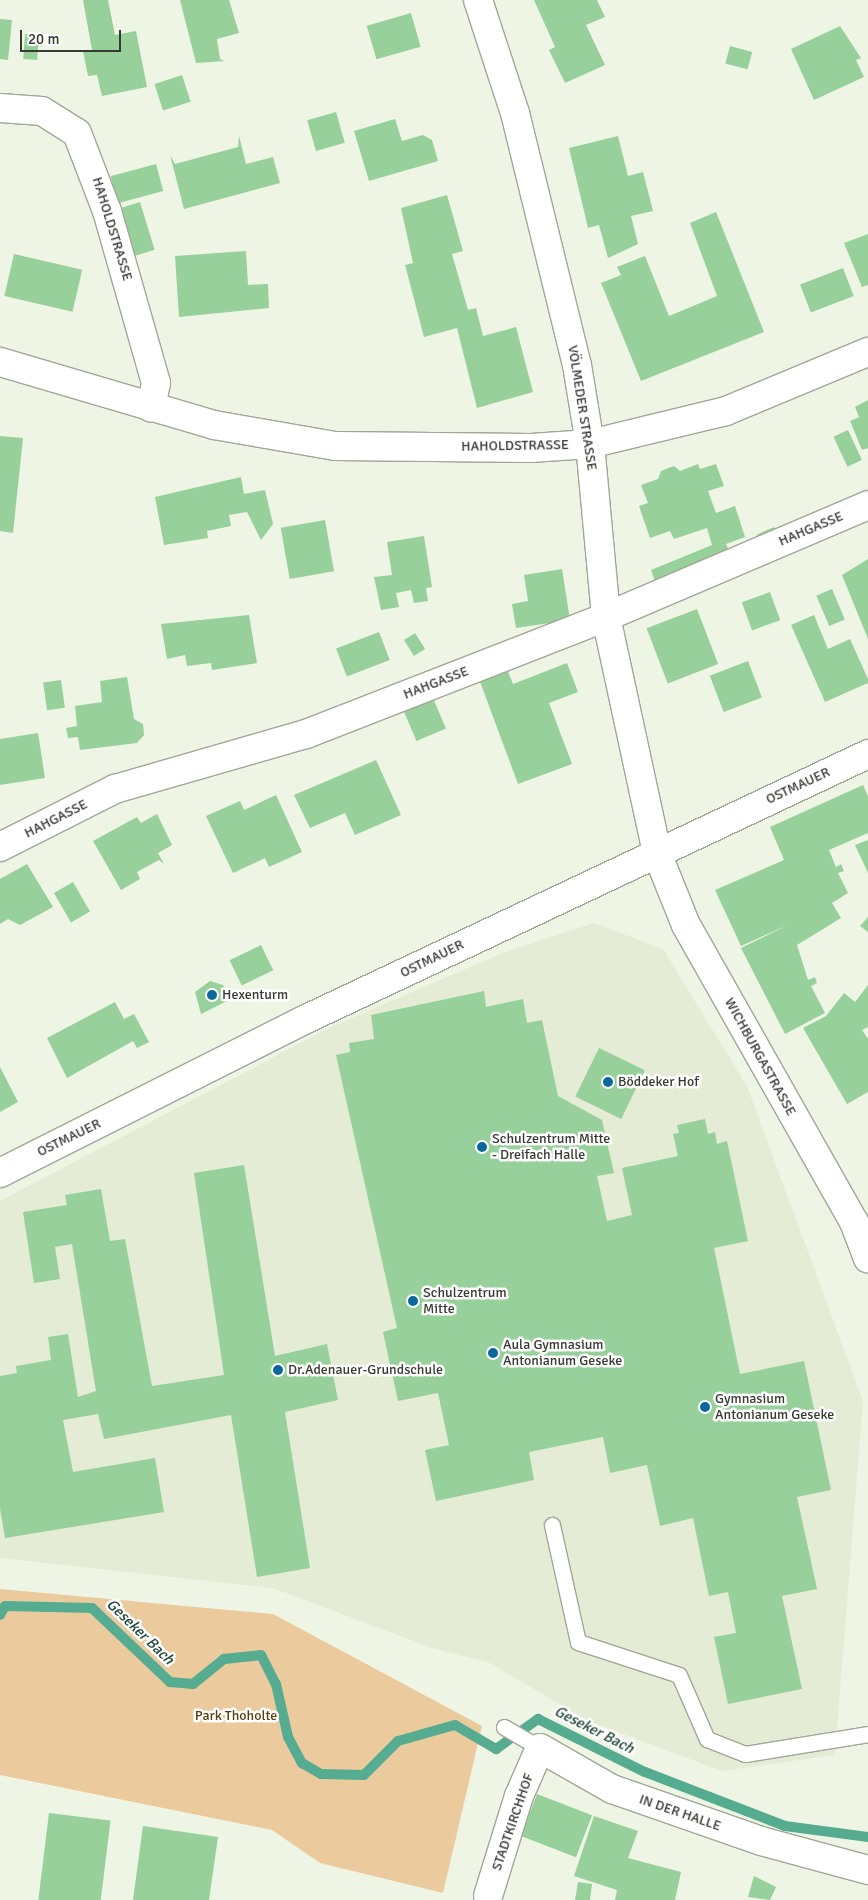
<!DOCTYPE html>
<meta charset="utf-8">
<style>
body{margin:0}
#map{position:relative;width:868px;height:1900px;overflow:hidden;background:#eff5e5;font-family:Signika,sans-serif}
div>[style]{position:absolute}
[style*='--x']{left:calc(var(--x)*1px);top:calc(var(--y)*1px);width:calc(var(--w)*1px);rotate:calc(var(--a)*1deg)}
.built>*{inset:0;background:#e4ecd5}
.green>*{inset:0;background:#ebcb9d}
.stream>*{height:10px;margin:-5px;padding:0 5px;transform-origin:5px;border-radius:5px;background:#56ac90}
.building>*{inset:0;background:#97d09b;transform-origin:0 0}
.roads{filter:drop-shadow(1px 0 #a1a697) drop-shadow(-1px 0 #a1a697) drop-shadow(0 1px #a1a697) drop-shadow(0 -1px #a1a697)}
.service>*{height:15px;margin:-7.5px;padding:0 7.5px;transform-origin:7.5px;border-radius:7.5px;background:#fff}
.minor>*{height:28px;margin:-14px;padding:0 14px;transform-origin:14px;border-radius:14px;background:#fff}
.tertiary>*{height:28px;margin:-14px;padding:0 14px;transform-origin:14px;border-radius:14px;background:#fff}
.dots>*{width:14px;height:14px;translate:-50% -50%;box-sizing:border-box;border:2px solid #fff;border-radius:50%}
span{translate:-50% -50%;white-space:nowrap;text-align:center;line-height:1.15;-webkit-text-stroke:5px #fff;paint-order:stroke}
.street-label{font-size:14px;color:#373a33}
.poi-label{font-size:14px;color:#373a33}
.left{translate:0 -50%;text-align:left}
.park-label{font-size:14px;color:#5a3e0a}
.water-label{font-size:15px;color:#1e4538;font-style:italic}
.scale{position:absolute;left:20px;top:30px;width:101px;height:22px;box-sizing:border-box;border:2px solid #373a33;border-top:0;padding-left:6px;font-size:15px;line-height:18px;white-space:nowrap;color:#373a33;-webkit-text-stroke:4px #fff;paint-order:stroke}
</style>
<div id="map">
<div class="built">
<i style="clip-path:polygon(594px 923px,663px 949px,747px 1086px,863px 1401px,835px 1755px,722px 1771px,586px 1720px,490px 1663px,432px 1648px,273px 1588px,0 1558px,0 1201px,333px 1026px,505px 952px)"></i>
</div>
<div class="green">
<i style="clip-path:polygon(0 1589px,273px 1614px,482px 1726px,443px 1893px,320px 1863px,272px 1830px,0 1775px)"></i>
</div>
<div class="stream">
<i style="--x:0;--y:1615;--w:10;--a:-61"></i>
<i style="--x:5;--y:1606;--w:87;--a:1.3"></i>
<i style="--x:92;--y:1608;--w:108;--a:43.5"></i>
<i style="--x:170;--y:1682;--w:23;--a:5"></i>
<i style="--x:193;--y:1684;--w:40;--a:-39"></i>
<i style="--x:224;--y:1659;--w:37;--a:-6"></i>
<i style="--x:261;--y:1655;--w:33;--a:63"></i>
<i style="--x:276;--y:1684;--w:54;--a:77.2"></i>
<i style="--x:288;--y:1737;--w:30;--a:62"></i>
<i style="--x:302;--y:1763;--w:22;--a:30"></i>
<i style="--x:321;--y:1774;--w:43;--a:1.3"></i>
<i style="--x:364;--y:1775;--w:48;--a:-45"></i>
<i style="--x:398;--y:1741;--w:59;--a:-15.7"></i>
<i style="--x:455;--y:1725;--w:48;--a:30.3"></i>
<i style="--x:496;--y:1749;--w:52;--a:-35.5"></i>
<i style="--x:538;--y:1719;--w:119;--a:26.4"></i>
<i style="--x:645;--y:1772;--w:150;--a:21.1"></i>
<i style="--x:785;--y:1826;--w:84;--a:7.5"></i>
</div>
<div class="building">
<i style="clip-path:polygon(83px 0,108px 0,115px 35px,136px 31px,147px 87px,102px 96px,97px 75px,88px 76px,83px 51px,92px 50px)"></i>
<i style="clip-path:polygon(180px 0,229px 0,239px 33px,217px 39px,220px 59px,225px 61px,196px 63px)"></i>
<i style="clip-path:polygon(534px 0,597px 0,605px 17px,586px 25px,605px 65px,565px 83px,549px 50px,555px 47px)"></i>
<i style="left:411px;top:13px;width:35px;height:46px;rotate:74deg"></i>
<i style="clip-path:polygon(0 19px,12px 20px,8px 60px,0 59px)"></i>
<i style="clip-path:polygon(840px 26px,861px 58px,856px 60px,864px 77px,814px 100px,791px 49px)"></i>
<i style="left:25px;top:34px;width:14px;height:25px;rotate:4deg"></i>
<i style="left:730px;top:46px;width:23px;height:18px;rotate:15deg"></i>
<i style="left:182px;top:75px;width:28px;height:29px;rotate:72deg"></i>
<i style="left:336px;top:112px;width:32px;height:30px;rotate:74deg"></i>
<i style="clip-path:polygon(395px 119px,402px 141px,423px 135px,432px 140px,438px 161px,369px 181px,354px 131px)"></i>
<i style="clip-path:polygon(239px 136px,246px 164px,273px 157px,280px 183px,184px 209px,170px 155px,175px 164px,238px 147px)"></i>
<i style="clip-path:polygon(618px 136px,628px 176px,643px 172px,653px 211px,631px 216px,638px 244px,608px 258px,599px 225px,588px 228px,569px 148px)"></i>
<i style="left:156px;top:164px;width:28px;height:47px;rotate:75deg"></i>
<i style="clip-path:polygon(447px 195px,463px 251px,452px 254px,468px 310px,476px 308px,483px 336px,516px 327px,533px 392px,477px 408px,457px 328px,424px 337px,405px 265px,413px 263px,401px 208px)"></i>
<i style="left:140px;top:202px;width:50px;height:21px;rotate:73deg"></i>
<i style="clip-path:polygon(716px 212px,764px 332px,641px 381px,601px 283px,621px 275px,617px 267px,645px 256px,669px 316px,717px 296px,690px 223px)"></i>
<i style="clip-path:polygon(868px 234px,868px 285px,862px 287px,844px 243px)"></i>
<i style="clip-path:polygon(246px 251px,248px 285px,268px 284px,269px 308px,179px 317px,175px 256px)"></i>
<i style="left:14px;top:254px;width:70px;height:43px;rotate:13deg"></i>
<i style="left:843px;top:268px;width:30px;height:46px;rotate:69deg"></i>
<i style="clip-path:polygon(868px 400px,868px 448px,862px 450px,850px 421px,859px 417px,855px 407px)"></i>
<i style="left:848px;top:430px;width:33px;height:16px;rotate:65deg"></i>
<i style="clip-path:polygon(0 436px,23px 438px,13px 533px,0 531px)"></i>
<i style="clip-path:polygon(698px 464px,700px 469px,716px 464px,724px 486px,708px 491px,716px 513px,735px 506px,745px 537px,726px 544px,731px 557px,657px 587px,651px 570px,712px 545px,707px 528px,674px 539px,670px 531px,650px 538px,639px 506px,648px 503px,641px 485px,658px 479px,661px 471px,674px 466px,680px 471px)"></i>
<i style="clip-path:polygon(241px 477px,244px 494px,265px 490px,273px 524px,261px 540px,247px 512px,229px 515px,231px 526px,207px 531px,208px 538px,164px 545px,155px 497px)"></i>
<i style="left:325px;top:520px;width:52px;height:45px;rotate:80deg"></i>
<i style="left:774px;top:527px;width:12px;height:19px;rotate:66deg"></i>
<i style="clip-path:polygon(424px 536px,432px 587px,426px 588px,428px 601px,414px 603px,411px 590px,396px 593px,399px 607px,381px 610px,374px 577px,392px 575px,387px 542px)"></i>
<i style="clip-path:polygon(868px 559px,868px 639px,842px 575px)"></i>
<i style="clip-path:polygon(562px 569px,570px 620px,516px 628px,512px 604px,528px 601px,524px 575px)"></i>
<i style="left:832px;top:589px;width:33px;height:17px;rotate:67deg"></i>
<i style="left:770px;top:592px;width:30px;height:30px;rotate:70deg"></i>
<i style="left:697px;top:609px;width:59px;height:54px;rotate:69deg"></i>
<i style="clip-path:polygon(249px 615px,257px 663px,212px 670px,211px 663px,187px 666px,185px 655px,167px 659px,161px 624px)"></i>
<i style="clip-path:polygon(814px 615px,828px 649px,850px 639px,868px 679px,868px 683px,825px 702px,791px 625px)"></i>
<i style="left:379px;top:632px;width:30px;height:46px;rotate:69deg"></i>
<i style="left:415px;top:633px;width:19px;height:13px;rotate:58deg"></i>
<i style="left:748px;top:661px;width:39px;height:41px;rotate:69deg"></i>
<i style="clip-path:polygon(567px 663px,578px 692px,549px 703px,572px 764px,518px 784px,479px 679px,507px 669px,513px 684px)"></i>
<i style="clip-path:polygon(127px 677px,134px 719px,143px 724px,144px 735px,137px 743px,80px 750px,78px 737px,68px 738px,66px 728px,77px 726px,75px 706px,102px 702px,100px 681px)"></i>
<i style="left:61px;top:680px;width:28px;height:18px;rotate:82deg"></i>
<i style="left:433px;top:698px;width:33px;height:32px;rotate:67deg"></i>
<i style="clip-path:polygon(38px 733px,45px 778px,0 785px,0 739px)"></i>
<i style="clip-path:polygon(376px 760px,401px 815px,355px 835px,345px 813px,310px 828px,294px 795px)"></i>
<i style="clip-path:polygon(863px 785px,868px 796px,868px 833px,829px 850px,836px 867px,841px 864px,844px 871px,838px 873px,848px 893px,832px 903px,841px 918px,797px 945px,808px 980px,815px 977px,817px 983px,811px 986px,825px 1013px,785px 1034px,741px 948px,788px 925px,741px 946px,715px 890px,784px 860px,770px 827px)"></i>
<i style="clip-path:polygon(276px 795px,302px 852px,269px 867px,265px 858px,233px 873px,206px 816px,240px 801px,244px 810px)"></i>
<i style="clip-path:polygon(157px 814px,172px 845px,158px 853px,164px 864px,159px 860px,137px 872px,140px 879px,121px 890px,93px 841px,137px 817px,141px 823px)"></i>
<i style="clip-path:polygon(868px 840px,868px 873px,855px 845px)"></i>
<i style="clip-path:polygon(27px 864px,53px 907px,20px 925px,8px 919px,0 924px,0 879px)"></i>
<i style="left:73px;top:882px;width:34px;height:22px;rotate:60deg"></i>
<i style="clip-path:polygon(868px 917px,868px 932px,860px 926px)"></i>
<i style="left:261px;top:945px;width:28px;height:35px;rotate:64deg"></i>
<i style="clip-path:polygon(210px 981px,223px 985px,231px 999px,201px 1014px,195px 992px)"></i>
<i style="clip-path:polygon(868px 985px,868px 1027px,862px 1030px,868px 1039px,868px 1092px,847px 1104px,803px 1028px,826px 1016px,844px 993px,855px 1002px)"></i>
<i style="clip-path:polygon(484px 991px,486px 1007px,523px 999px,527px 1023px,542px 1020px,558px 1096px,602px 1120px,614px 1173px,597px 1176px,607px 1221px,632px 1215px,622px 1168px,678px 1156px,673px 1134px,679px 1133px,677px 1125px,705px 1119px,708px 1134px,715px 1132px,717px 1144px,727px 1141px,748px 1241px,714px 1248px,740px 1374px,804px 1361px,831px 1490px,797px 1497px,817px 1589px,782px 1596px,802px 1689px,728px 1704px,714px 1637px,736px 1633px,728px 1592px,709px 1596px,693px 1518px,660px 1526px,647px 1465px,610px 1473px,603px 1437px,529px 1452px,534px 1480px,436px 1501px,425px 1450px,449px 1445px,438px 1393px,398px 1401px,383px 1332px,397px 1328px,336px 1055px,350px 1052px,349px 1043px,374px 1039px,371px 1015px)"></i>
<i style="clip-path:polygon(115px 1002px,124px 1019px,134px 1014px,149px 1042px,137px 1048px,133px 1041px,67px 1078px,47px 1038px)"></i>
<i style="left:599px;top:1048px;width:51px;height:54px;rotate:26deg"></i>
<i style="clip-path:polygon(0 1067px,18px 1102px,0 1112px)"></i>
<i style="clip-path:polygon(244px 1165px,275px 1356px,327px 1344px,338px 1400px,285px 1412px,310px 1568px,257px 1577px,231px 1415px,104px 1439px,98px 1414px,63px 1420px,73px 1472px,155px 1458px,164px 1512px,5px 1538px,0 1508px,0 1376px,17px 1373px,16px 1366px,51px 1360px,48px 1337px,68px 1334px,78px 1397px,96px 1391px,72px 1244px,55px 1247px,60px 1279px,34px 1283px,23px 1212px,67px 1205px,65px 1195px,101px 1189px,110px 1241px,125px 1239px,152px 1386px,224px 1375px,194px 1173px)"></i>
<i style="left:537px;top:1794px;width:59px;height:45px;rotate:21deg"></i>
<i style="left:49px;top:1813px;width:62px;height:88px;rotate:7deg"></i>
<i style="clip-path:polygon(594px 1816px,638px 1831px,628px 1858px,681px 1872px,675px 1900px,615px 1900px,617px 1890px,574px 1876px)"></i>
<i style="clip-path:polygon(143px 1826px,218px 1837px,209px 1900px,133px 1900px)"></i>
<i style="clip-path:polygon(754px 1876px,776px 1887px,770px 1900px,748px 1897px)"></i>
<i style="clip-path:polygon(578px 1882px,592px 1884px,590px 1900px,575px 1900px)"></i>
</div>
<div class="roads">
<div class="service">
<i style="--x:552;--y:1525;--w:120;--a:77.5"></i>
<i style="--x:578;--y:1642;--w:106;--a:18.1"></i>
<i style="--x:679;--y:1675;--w:70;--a:66.4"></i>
<i style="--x:707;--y:1739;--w:41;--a:21.5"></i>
<i style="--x:745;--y:1754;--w:125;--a:-9.2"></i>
<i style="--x:504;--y:1727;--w:42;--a:30.3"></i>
</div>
<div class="minor">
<i style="--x:478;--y:0;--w:119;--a:71.9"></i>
<i style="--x:515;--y:113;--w:260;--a:76.2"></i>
<i style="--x:577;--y:365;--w:80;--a:80.7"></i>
<i style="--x:590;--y:444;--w:174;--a:84.7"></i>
<i style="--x:606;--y:617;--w:241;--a:77.8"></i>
<i style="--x:657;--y:853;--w:78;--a:68.1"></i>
<i style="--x:686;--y:925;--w:341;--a:60.5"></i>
<i style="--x:854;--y:1222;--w:39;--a:69"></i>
<i style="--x:0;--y:108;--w:42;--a:4.1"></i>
<i style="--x:42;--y:111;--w:41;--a:32.2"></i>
<i style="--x:77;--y:133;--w:84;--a:69"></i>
<i style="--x:107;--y:211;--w:179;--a:74.1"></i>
<i style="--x:156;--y:383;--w:25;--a:102"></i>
<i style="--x:0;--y:847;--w:129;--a:-26.8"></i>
<i style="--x:115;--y:789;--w:199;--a:-16.1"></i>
<i style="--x:306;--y:734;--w:322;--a:-21.3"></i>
<i style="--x:606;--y:617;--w:285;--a:-23.1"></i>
<i style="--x:0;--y:1173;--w:338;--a:-26.7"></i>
<i style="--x:302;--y:1021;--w:626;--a:-25.25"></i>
<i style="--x:488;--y:1896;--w:105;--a:-72.8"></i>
<i style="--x:519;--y:1796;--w:52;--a:-66.4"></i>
<i style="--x:540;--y:1748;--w:83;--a:29.7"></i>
<i style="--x:612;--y:1789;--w:158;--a:19.2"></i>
<i style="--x:761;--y:1841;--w:111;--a:15.2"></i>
</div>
<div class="tertiary">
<i style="--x:0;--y:362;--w:223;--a:16.4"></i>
<i style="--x:214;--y:425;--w:123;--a:9.8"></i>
<i style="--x:335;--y:446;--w:196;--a:0.6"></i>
<i style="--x:531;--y:448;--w:59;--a:-3.9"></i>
<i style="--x:590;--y:444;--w:140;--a:-13.6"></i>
<i style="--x:726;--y:411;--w:154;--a:-22.6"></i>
</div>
</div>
<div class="dots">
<i style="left:212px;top:995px;background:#0c6898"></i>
<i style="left:608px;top:1082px;background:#0c6898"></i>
<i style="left:482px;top:1147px;background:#0c6898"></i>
<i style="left:413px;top:1301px;background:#0c6898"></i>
<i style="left:493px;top:1353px;background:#0c6898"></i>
<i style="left:278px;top:1370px;background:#0c6898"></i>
<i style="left:705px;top:1407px;background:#0c6898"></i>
</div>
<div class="street-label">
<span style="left:112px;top:229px;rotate:73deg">HAHOLDSTRASSE</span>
<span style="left:582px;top:408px;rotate:81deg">VÖLMEDER STRASSE</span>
<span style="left:515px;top:446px;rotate:-1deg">HAHOLDSTRASSE</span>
<span style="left:811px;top:529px;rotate:-23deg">HAHGASSE</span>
<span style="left:436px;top:683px;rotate:-21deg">HAHGASSE</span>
<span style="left:798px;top:786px;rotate:-25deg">OSTMAUER</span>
<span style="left:56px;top:819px;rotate:-27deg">HAHGASSE</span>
<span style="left:432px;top:959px;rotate:-26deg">OSTMAUER</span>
<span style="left:760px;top:1057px;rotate:61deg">WICHBURGASTRASSE</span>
<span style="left:69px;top:1138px;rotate:-26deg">OSTMAUER</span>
<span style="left:680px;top:1813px;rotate:19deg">IN DER HALLE</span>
<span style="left:513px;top:1822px;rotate:-71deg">STADTKIRCHHOF</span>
</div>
<div class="poi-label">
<span class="left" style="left:222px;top:995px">Hexenturm</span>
<span class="left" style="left:618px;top:1082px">Böddeker Hof</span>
<span class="left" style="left:492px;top:1147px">Schulzentrum Mitte<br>- Dreifach Halle</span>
<span class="left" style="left:423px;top:1301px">Schulzentrum<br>Mitte</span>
<span class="left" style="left:503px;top:1353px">Aula Gymnasium<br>Antonianum Geseke</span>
<span class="left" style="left:288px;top:1370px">Dr.Adenauer-Grundschule</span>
<span class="left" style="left:715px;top:1407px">Gymnasium<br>Antonianum Geseke</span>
</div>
<div class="park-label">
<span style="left:236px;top:1716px">Park Thoholte</span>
</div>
<div class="water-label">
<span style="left:140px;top:1632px;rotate:44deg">Geseker Bach</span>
<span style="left:594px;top:1730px;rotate:27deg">Geseker Bach</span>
</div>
<div class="scale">20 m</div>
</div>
